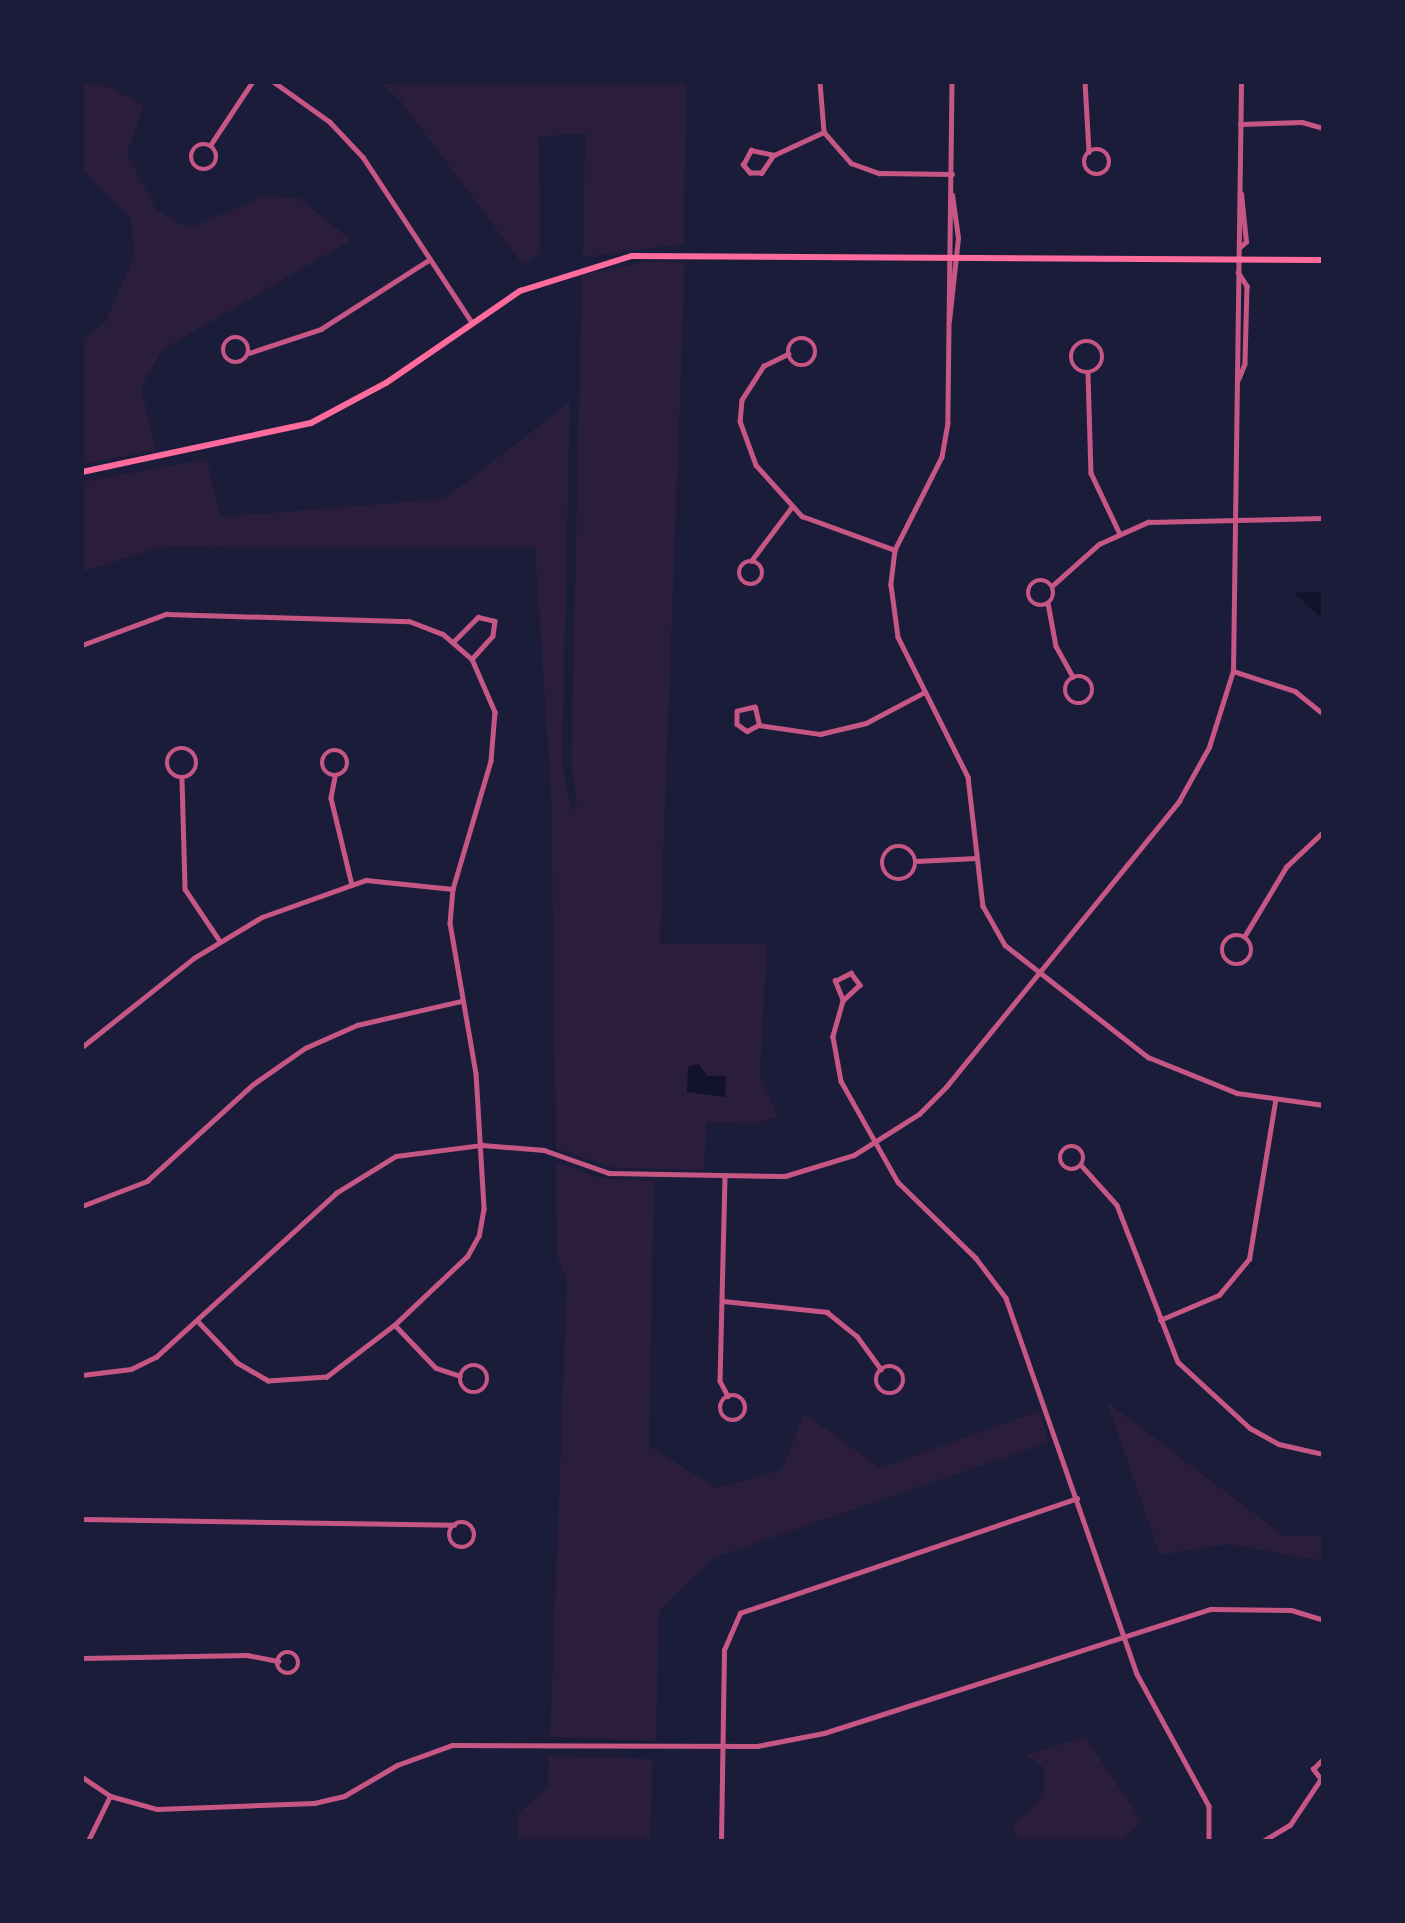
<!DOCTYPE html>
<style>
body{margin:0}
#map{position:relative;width:1405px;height:1923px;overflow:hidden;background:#1b1b3a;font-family:Figtree,sans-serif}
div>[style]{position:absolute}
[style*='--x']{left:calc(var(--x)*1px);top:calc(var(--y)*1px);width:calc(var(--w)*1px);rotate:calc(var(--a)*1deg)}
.green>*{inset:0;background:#2a1e3b}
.water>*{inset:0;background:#12122b}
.minor>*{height:4.5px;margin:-2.25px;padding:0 2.25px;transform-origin:2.25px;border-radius:2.25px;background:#c65784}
.minor>.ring{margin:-2.25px;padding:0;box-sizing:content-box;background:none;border:4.5px solid #c65784;border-radius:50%}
.tertiary>*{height:5px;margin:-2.5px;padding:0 2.5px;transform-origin:2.5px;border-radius:2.5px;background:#c65784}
.secondary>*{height:6px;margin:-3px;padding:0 3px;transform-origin:3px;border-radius:3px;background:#ff6b9d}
span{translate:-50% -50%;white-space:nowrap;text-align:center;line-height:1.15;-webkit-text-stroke:5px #1b1b3a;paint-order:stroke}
.frame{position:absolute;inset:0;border:84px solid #1b1b3a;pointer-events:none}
</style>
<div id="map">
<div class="green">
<i style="clip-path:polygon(82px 82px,98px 82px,144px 105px,127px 153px,156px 210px,189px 228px,265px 196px,299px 198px,351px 240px,162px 350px,141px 387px,156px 451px,82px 464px,82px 341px,105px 322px,134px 257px,131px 218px,82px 169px)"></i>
<i style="clip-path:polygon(378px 82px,686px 82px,684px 244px,583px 257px,585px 133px,539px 137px,540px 253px,523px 265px,400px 100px)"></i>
<i style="clip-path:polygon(643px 262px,685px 262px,660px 944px,767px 943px,760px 1076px,778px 1116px,754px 1124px,707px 1122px,704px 1170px,615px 1168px,556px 1149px,551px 793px,535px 548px,160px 547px,82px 572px,82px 482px,207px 459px,220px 517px,444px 499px,570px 402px,562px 764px,571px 810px,577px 803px,571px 764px,582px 275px)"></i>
<i style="clip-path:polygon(556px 1162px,601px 1178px,654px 1181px,649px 1446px,717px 1488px,782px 1470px,804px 1413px,880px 1468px,1039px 1411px,1049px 1442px,713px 1558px,659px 1611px,656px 1741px,550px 1737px,567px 1280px,557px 1255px)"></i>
<i style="clip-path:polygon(1107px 1402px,1284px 1536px,1323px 1535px,1323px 1561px,1229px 1544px,1160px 1555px)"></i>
<i style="clip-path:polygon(1085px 1737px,1141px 1820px,1123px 1841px,1017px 1841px,1013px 1823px,1033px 1809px,1045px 1788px,1043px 1767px,1026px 1755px)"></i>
<i style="clip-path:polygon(549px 1756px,653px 1759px,650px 1841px,517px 1841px,518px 1813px,548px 1788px)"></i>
</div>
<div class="water">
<i style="clip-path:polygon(1323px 592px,1323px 619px,1294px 593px,1321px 592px)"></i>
<i style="clip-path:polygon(699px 1064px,707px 1076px,726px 1076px,725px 1097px,687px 1092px,688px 1067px)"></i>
</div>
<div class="minor">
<i style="--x:274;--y:82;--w:69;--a:35.5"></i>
<i style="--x:330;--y:122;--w:48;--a:46.7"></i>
<i style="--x:363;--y:157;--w:198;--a:56.6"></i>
<i style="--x:820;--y:82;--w:50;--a:85.4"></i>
<i style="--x:824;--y:132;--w:41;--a:48.9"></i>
<i style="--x:851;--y:163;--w:30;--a:20"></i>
<i style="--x:879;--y:173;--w:73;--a:0.8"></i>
<i style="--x:952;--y:82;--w:341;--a:90.7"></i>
<i style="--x:948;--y:423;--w:35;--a:100"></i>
<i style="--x:942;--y:457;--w:104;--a:116.8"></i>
<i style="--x:895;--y:550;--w:35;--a:97"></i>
<i style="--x:891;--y:585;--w:52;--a:82.3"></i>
<i style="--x:898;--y:637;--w:157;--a:63.4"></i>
<i style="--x:968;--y:777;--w:130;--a:83.4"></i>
<i style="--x:983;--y:906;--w:45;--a:60.6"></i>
<i style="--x:1005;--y:945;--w:182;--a:38.1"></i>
<i style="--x:1148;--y:1057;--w:96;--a:22"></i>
<i style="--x:1237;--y:1093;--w:87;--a:7.9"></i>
<i style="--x:1085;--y:82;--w:70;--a:86.7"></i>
<i style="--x:1240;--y:124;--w:62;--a:-1.8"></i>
<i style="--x:1302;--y:122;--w:22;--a:16"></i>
<i style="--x:211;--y:144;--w:74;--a:-56.5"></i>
<i class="ring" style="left:191px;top:144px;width:21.5px;height:21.5px"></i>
<i class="ring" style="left:1084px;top:149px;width:21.5px;height:21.5px"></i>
<i style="--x:774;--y:155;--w:22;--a:124"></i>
<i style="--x:762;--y:173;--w:12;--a:180"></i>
<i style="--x:750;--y:173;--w:11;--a:-131"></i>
<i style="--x:743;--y:165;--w:17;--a:-62"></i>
<i style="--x:751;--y:150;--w:24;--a:12"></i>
<i style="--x:774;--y:155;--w:55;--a:-24.7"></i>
<i style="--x:1239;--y:248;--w:9;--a:-41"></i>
<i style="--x:1246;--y:242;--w:48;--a:-95.9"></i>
<i style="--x:1238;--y:272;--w:17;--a:57"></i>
<i style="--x:1247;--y:286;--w:78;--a:91.5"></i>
<i style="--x:1245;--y:364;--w:16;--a:112"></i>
<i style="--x:949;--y:321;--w:83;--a:-83.8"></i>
<i style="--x:958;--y:238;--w:43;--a:-97.9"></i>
<i class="ring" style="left:223px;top:337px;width:21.5px;height:21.5px"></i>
<i class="ring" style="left:788px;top:338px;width:23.5px;height:23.5px"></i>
<i class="ring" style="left:1071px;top:341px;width:27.5px;height:27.5px"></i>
<i style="--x:249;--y:353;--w:76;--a:-18.4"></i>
<i style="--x:321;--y:329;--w:128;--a:-32.6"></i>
<i style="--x:789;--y:354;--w:28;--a:154"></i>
<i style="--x:764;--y:366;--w:40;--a:122.9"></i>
<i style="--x:742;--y:400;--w:21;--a:95"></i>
<i style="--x:740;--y:421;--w:47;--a:70"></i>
<i style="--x:756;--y:465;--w:69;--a:48"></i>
<i style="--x:802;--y:516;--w:99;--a:20.1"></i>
<i style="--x:1088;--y:373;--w:100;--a:88.3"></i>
<i style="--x:1091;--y:473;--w:65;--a:64.6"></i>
<i class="ring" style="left:739px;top:561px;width:19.5px;height:19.5px"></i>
<i style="--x:751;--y:561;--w:66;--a:-53"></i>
<i class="ring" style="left:1028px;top:580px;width:21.5px;height:21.5px"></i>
<i style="--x:1052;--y:586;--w:63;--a:-41.8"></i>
<i style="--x:1099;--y:544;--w:54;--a:-24.2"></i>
<i style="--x:1148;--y:522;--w:175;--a:-1.3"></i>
<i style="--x:1048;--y:603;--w:44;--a:79.5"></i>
<i style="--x:1056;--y:646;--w:35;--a:61"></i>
<i style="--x:454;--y:641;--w:34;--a:-45"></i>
<i style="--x:478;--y:617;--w:17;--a:13"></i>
<i style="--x:495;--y:621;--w:15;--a:98"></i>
<i style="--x:493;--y:636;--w:31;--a:132"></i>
<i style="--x:82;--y:645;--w:90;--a:-20.3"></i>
<i style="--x:166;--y:614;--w:243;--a:1.7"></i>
<i style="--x:409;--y:621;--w:36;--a:21"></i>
<i style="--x:443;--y:634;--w:38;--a:41"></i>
<i style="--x:472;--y:659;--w:58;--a:66.5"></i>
<i style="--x:495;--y:712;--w:49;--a:94.7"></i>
<i style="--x:491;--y:761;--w:134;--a:106.5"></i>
<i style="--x:453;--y:889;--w:34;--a:95"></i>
<i style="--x:450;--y:923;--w:152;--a:80.2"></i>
<i style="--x:476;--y:1073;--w:136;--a:86.6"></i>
<i style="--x:484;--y:1209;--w:27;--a:100"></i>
<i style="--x:479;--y:1236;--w:23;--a:119"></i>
<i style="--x:468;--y:1256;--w:100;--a:136.6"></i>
<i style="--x:395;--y:1325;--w:86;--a:142.6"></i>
<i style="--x:327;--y:1377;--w:59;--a:176.1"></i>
<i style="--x:268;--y:1381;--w:36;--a:-150"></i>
<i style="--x:237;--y:1363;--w:57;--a:-133.6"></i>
<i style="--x:1233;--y:671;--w:65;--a:17.9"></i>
<i style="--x:1295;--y:691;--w:36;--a:39"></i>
<i class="ring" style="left:1065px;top:676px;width:23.5px;height:23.5px"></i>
<i style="--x:759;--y:725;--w:18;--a:-103"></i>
<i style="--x:755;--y:707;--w:18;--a:167"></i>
<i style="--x:737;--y:711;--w:13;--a:90"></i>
<i style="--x:737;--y:724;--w:12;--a:35"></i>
<i style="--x:747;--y:731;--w:13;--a:-27"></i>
<i style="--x:759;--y:725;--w:62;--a:8.4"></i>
<i style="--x:820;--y:734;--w:47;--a:-13.4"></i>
<i style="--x:866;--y:723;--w:64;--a:-27.8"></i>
<i class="ring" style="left:167px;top:748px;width:25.5px;height:25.5px"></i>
<i class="ring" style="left:322px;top:750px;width:21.5px;height:21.5px"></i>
<i style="--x:335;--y:777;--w:21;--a:101"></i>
<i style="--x:331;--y:798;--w:89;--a:76.4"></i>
<i style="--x:182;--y:779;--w:110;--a:88.4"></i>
<i style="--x:185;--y:889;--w:63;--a:56.1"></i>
<i class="ring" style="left:882px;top:846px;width:29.5px;height:29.5px"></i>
<i style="--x:916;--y:861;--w:60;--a:-2.9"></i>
<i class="ring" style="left:1222px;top:935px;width:25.5px;height:25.5px"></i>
<i style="--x:1244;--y:937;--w:82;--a:-59"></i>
<i style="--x:1286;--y:867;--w:51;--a:-43.4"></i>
<i style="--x:843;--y:1001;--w:22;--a:-112"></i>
<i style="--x:835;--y:981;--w:18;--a:-27"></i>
<i style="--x:851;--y:973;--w:15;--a:53"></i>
<i style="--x:860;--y:985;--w:23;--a:137"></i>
<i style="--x:843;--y:1001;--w:37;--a:106"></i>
<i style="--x:833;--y:1037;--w:45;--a:79.7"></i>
<i style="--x:841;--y:1081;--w:116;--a:60.6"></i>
<i style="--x:898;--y:1182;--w:109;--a:44.3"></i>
<i style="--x:976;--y:1258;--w:50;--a:53.1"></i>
<i style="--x:1006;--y:1298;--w:398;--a:70.8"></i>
<i style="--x:1137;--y:1674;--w:150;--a:61.4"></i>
<i style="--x:1209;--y:1806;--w:35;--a:90"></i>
<i style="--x:82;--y:1047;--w:143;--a:-38.5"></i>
<i style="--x:194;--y:958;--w:79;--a:-31.1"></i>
<i style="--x:262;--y:917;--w:110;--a:-19.6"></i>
<i style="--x:366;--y:880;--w:87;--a:5.9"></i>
<i class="ring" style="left:1060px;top:1146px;width:19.5px;height:19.5px"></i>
<i style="--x:1082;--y:1166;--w:52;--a:48.1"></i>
<i style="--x:1117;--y:1205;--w:168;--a:68.8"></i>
<i style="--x:1178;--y:1362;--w:98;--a:42.5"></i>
<i style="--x:1250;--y:1428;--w:33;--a:29"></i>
<i style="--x:1279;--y:1444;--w:45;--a:12.8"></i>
<i style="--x:725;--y:1177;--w:204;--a:91.4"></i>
<i style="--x:720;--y:1381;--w:17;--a:62"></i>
<i style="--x:82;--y:1206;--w:70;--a:-21"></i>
<i style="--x:147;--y:1181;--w:142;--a:-42.4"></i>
<i style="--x:252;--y:1085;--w:65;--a:-34.9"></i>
<i style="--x:305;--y:1048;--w:57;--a:-23.9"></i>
<i style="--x:357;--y:1025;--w:107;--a:-13"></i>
<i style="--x:723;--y:1301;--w:105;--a:6"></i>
<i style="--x:827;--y:1312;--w:38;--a:39"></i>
<i style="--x:857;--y:1336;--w:41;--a:54"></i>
<i style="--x:1160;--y:1320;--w:64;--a:-23"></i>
<i style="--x:1219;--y:1295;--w:47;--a:-50.2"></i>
<i style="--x:1249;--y:1259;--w:159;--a:-80.6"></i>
<i style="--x:395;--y:1325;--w:59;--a:46.4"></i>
<i style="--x:436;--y:1368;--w:25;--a:18"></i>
<i class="ring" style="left:460px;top:1365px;width:23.5px;height:23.5px"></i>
<i class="ring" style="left:876px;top:1366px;width:23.5px;height:23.5px"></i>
<i style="--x:82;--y:1375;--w:49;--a:-7"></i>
<i style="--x:131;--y:1369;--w:28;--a:-26"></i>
<i style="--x:156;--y:1357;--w:244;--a:-42.3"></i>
<i style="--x:336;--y:1193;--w:70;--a:-31.7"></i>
<i style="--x:396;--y:1156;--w:87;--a:-7.3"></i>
<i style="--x:482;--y:1145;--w:62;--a:4.6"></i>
<i style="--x:544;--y:1150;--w:69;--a:19.5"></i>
<i style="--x:609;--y:1173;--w:176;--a:1"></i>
<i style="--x:785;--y:1176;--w:72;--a:-16.9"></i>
<i style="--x:854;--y:1155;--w:77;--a:-32.2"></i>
<i style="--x:919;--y:1114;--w:38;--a:-45"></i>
<i style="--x:946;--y:1087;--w:369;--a:-50.8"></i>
<i style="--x:1179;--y:801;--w:62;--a:-60.9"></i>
<i style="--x:1209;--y:747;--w:80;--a:-72.5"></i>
<i style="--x:1233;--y:671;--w:589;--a:-89.22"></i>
<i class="ring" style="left:720px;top:1395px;width:21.5px;height:21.5px"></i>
<i style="--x:82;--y:1519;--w:372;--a:0.9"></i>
<i class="ring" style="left:449px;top:1522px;width:21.5px;height:21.5px"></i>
<i class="ring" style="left:277px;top:1652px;width:17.5px;height:17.5px"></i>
<i style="--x:82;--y:1658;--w:165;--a:-1"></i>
<i style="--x:247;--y:1655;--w:32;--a:11"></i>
<i style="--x:1322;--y:1781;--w:15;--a:-127"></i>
<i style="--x:1313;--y:1769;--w:14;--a:-45"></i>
<i style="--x:88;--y:1841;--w:50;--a:-63.9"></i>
<i style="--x:721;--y:1841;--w:191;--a:-89.1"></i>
<i style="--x:724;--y:1650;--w:40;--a:-66.6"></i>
<i style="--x:740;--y:1613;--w:356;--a:-18.8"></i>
<i style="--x:1263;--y:1841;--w:31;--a:-31"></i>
<i style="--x:1290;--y:1825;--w:54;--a:-56.3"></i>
</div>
<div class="tertiary">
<i style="--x:82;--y:1777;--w:34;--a:34"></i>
<i style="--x:110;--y:1796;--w:49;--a:15.5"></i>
<i style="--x:157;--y:1809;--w:157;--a:-2.2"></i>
<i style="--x:314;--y:1803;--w:31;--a:-13"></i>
<i style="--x:344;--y:1796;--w:61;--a:-30.3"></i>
<i style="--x:397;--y:1765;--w:59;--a:-20"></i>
<i style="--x:452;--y:1745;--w:305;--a:0.2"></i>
<i style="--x:757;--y:1746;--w:68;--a:-11"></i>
<i style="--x:824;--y:1733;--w:406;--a:-17.8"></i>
<i style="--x:1211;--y:1609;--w:80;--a:0.7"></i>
<i style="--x:1291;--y:1610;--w:34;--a:17"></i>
</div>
<div class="secondary">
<i style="--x:82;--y:472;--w:234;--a:-12.1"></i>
<i style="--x:311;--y:423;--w:85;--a:-28.1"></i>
<i style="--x:386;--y:383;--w:163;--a:-34.5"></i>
<i style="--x:520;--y:291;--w:117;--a:-17.4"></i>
<i style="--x:632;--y:256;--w:691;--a:0.33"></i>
</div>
<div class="frame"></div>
</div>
